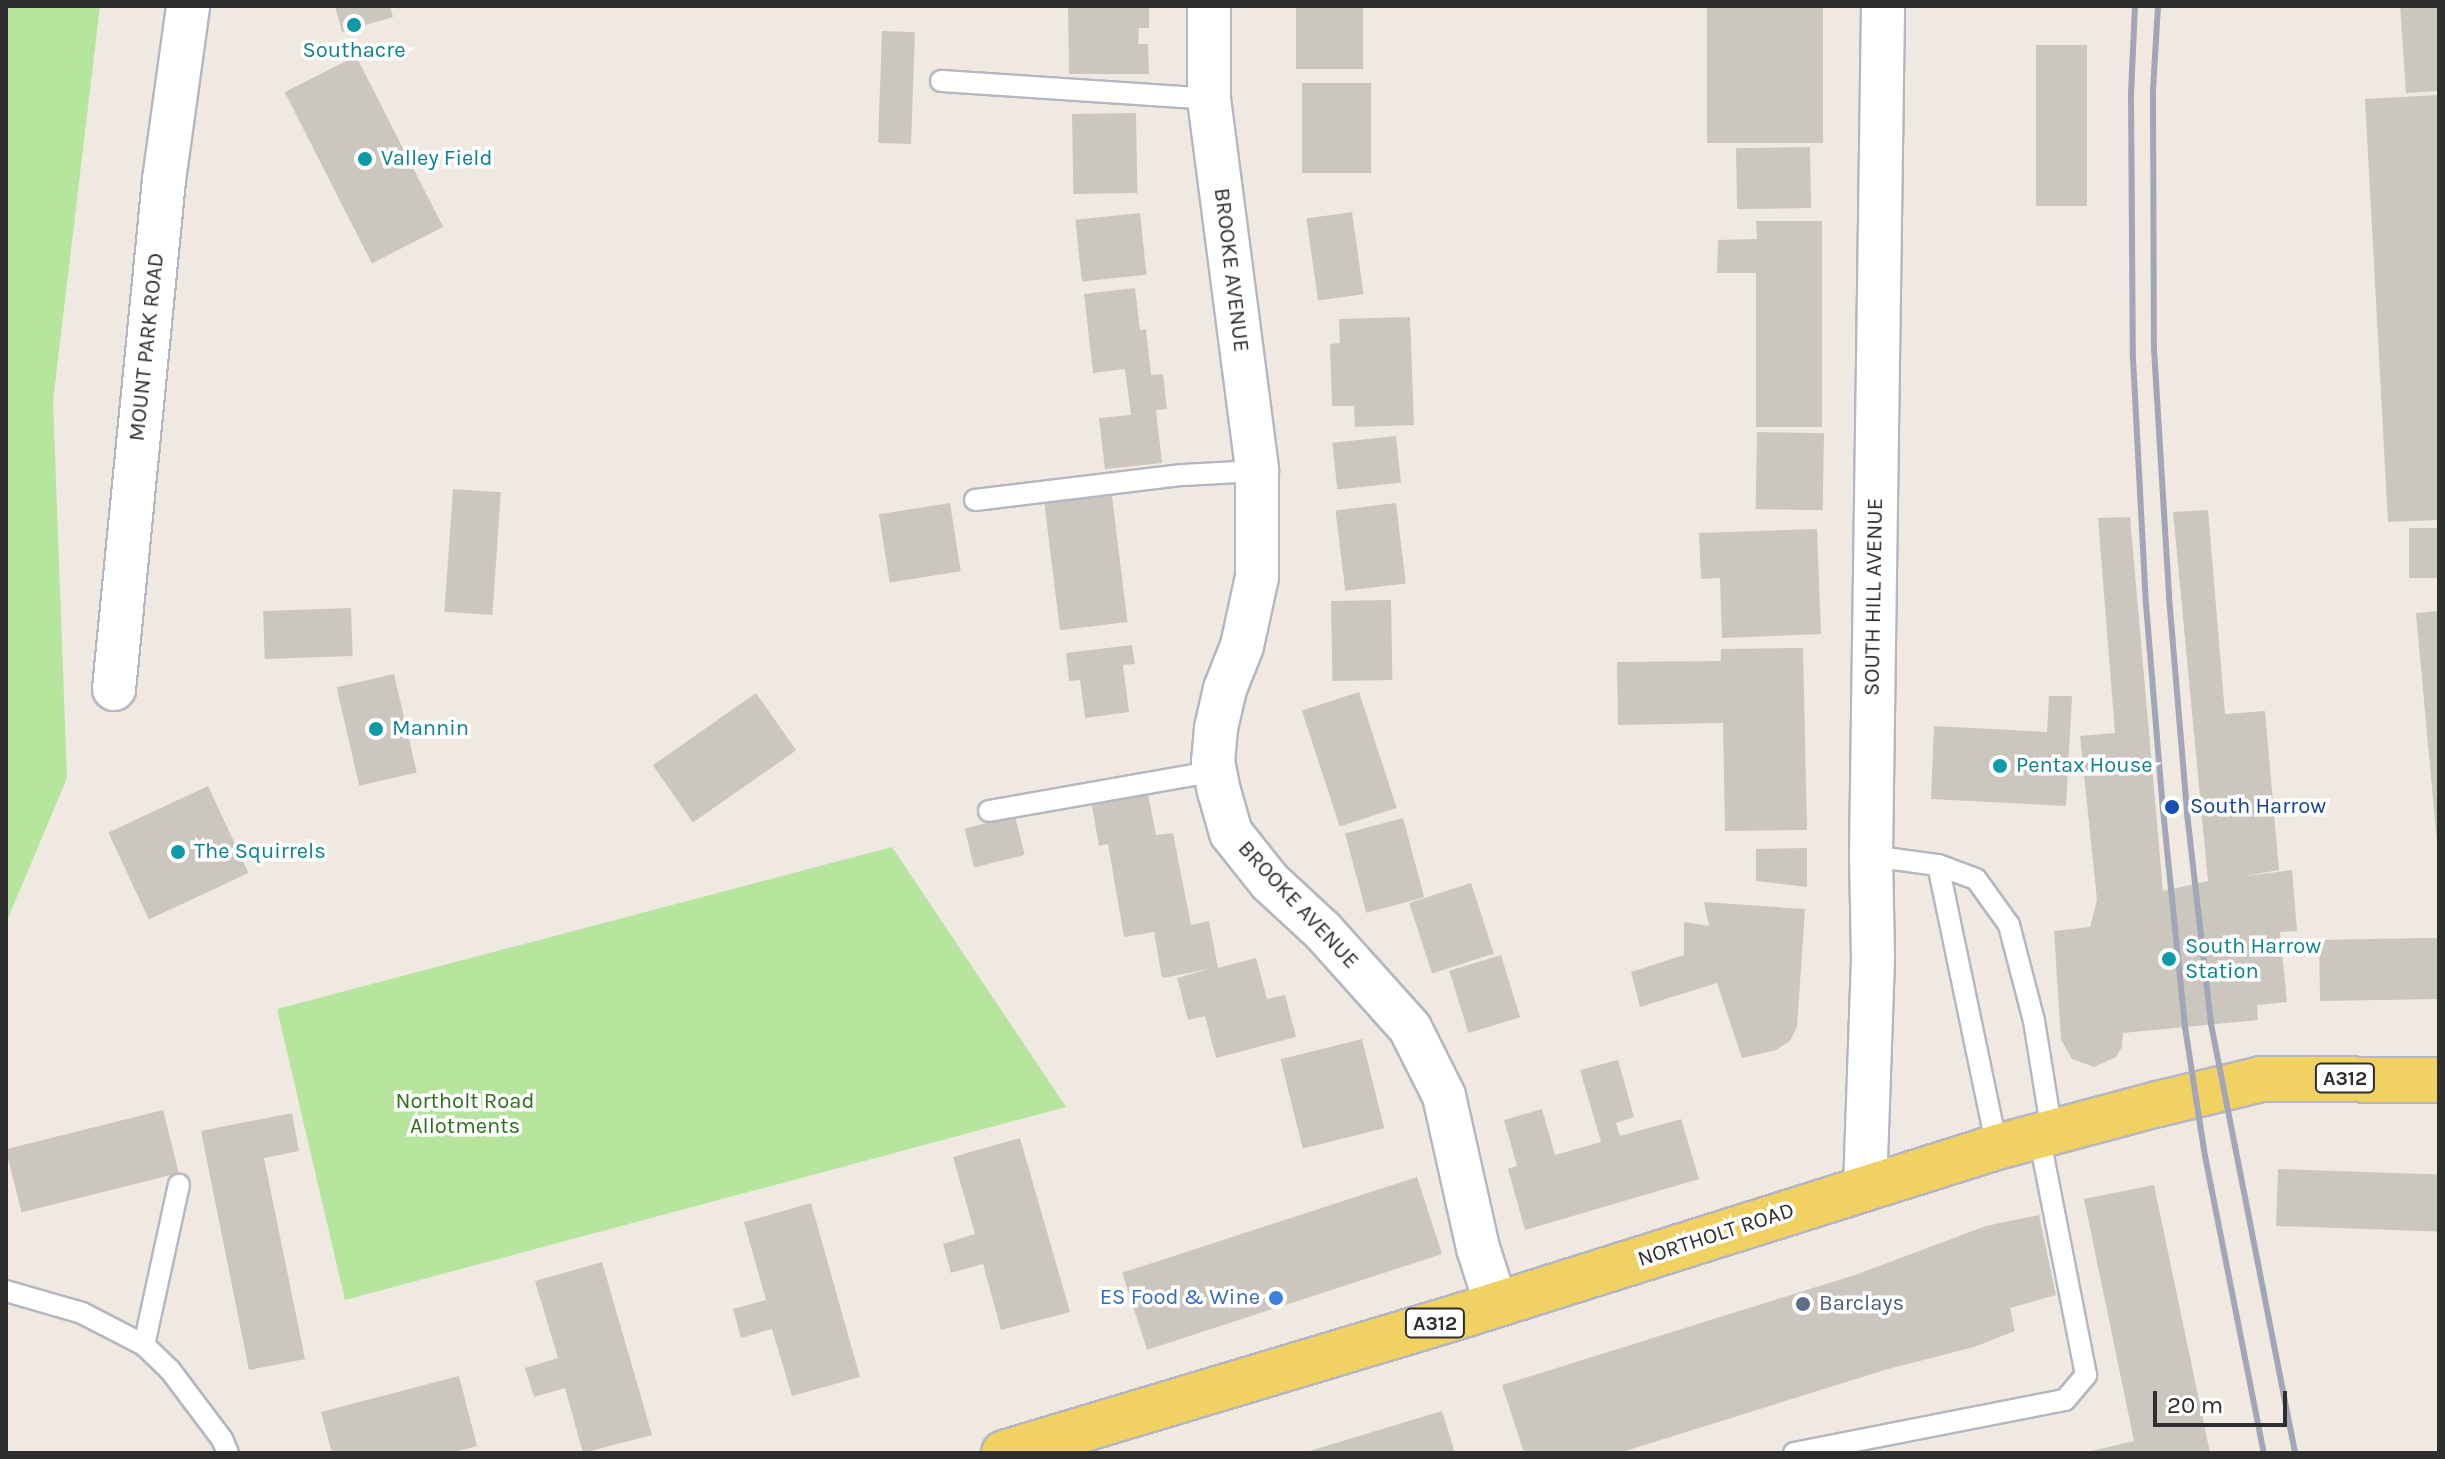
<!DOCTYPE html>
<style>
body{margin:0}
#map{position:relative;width:2445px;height:1459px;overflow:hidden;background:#efe9e1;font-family:Karla,sans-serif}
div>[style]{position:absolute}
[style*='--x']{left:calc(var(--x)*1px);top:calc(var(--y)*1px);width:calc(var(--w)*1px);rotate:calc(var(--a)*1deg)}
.green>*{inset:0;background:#b6e59e}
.building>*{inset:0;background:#cbc7bf;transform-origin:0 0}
.roads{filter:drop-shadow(2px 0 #b4b7c1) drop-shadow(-2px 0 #b4b7c1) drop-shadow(0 2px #b4b7c1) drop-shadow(0 -2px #b4b7c1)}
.service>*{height:20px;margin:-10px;padding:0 10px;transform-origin:10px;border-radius:10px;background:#fff}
.minor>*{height:42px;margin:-21px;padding:0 21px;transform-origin:21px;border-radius:21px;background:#fff}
.primary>*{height:44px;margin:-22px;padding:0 22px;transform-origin:22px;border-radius:22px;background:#f2d163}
.rail>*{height:6px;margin:-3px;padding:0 3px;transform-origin:3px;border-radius:3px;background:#a3a6b8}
.dots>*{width:22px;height:22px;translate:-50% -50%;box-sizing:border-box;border:4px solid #fff;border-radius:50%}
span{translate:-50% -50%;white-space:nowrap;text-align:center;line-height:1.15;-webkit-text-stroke:7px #fff;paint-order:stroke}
.shield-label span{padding:2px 6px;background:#fff;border:2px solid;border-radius:6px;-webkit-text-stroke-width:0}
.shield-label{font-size:20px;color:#2e2e2e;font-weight:700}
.culture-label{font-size:22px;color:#0d838f}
.left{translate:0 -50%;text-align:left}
.street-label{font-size:22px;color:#2e2e2e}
.transit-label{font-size:22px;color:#164399}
.park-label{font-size:22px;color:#2c6e1b}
.shop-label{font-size:22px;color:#366cbe}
.right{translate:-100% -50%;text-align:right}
.service-label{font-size:22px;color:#4e5e75}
.frame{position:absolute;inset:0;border:8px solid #2e2e2e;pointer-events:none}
.scale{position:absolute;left:2153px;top:1391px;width:134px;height:36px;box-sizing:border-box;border:4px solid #2e2e2e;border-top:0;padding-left:10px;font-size:24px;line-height:28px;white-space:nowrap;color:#2e2e2e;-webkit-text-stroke:6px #fff;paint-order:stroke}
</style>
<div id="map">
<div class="green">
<i style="clip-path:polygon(6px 6px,100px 6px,53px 401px,67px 778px,6px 923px)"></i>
<i style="clip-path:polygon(892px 847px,1066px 1107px,345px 1300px,277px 1009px)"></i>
</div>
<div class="building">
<i style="clip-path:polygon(335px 6px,390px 6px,393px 17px,342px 32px)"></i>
<i style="clip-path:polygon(1068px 6px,1149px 6px,1149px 28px,1139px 28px,1138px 44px,1148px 44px,1149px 74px,1069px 74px)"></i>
<i style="left:1296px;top:6px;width:67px;height:63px"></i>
<i style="left:1707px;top:6px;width:116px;height:137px"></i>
<i style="clip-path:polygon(2400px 6px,2439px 6px,2439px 91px,2406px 93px)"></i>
<i style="left:882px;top:31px;width:33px;height:112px;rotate:2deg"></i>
<i style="left:2036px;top:45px;width:51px;height:161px"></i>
<i style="left:356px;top:56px;width:192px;height:80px;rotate:63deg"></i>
<i style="left:1302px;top:83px;width:69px;height:90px"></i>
<i style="clip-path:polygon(2439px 95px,2439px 520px,2388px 522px,2365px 99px)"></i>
<i style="left:1136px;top:113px;width:80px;height:64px;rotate:89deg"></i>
<i style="left:1810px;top:147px;width:61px;height:74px;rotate:89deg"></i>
<i style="left:1352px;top:212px;width:83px;height:46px;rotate:82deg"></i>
<i style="left:1140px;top:213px;width:62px;height:65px;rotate:84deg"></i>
<i style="clip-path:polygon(1756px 221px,1822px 221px,1822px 427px,1756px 427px,1756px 273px,1717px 273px,1718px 240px,1757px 239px)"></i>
<i style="clip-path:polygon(1135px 288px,1140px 330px,1146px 329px,1151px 375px,1163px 374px,1167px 409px,1156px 410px,1162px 463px,1105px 469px,1099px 418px,1131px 415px,1125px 369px,1093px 373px,1084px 294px)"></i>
<i style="clip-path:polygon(1410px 317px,1414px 425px,1355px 427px,1354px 406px,1332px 406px,1330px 344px,1340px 343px,1339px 319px)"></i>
<i style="left:1757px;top:432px;width:67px;height:77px;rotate:1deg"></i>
<i style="left:1396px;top:436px;width:47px;height:64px;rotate:84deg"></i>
<i style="left:1111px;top:488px;width:135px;height:68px;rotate:83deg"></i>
<i style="left:453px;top:489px;width:48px;height:123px;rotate:4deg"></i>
<i style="left:950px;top:503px;width:69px;height:72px;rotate:81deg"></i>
<i style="left:1396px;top:503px;width:81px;height:61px;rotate:83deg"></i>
<i style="clip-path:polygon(2208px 510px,2225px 714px,2265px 711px,2279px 870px,2240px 877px,2292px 870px,2297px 931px,2280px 932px,2287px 1002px,2257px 1005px,2258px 1020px,2123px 1033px,2122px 1047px,2116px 1057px,2094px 1067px,2072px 1059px,2061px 1040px,2054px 931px,2090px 927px,2097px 900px,2080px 736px,2115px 733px,2098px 518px,2130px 517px,2163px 891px,2208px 881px,2173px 512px)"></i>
<i style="left:2439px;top:528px;width:50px;height:30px;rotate:90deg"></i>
<i style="clip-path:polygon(1817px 529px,1821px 634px,1722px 638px,1720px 578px,1701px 579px,1699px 533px)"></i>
<i style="left:1391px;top:600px;width:80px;height:60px;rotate:89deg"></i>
<i style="left:351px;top:608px;width:48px;height:88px;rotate:88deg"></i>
<i style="clip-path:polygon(2439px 611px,2439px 843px,2437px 843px,2416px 613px)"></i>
<i style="clip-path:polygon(1132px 645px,1135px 664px,1123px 665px,1129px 712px,1085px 718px,1080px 680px,1069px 681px,1066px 653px)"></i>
<i style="clip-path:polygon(1803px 648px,1807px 830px,1725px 831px,1723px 723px,1618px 725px,1617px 662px,1721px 661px,1721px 649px)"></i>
<i style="left:394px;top:674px;width:101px;height:59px;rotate:77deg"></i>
<i style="left:1359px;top:692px;width:122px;height:60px;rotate:72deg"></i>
<i style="left:756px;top:693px;width:70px;height:126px;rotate:55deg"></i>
<i style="clip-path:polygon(2049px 696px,2072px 696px,2066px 806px,1931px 799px,1934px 726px,2047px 732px)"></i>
<i style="left:208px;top:786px;width:96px;height:110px;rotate:65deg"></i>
<i style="clip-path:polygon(1147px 789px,1156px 835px,1173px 833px,1191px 925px,1209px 921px,1218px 968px,1256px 958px,1267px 999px,1285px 995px,1296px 1037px,1216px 1058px,1205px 1016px,1188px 1020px,1177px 978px,1209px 969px,1162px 978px,1154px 932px,1124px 937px,1108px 844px,1099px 846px,1091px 800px)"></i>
<i style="left:1015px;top:816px;width:40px;height:52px;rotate:76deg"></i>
<i style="left:1403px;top:818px;width:82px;height:60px;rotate:75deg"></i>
<i style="clip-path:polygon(1807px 848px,1807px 887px,1756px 881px,1756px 849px)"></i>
<i style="left:1471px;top:883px;width:74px;height:65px;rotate:72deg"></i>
<i style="clip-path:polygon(1704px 902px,1805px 909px,1797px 1027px,1790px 1041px,1776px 1050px,1742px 1058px,1717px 983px,1640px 1007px,1631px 972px,1684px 955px,1684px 922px,1709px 926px)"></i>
<i style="clip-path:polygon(2421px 938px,2439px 938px,2439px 999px,2320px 1001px,2319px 940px)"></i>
<i style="left:1501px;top:955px;width:65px;height:54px;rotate:73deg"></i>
<i style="left:1362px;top:1039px;width:92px;height:84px;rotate:76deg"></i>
<i style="clip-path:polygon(1618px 1060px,1634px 1117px,1616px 1123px,1620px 1136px,1681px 1119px,1699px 1179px,1525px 1230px,1508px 1169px,1517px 1166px,1504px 1120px,1542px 1109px,1555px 1155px,1601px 1142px,1580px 1070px)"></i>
<i style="left:163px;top:1110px;width:65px;height:162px;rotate:76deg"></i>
<i style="clip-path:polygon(292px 1113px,299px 1151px,264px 1158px,305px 1359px,249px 1370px,201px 1131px)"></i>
<i style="clip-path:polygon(1020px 1138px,1070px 1312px,1001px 1330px,983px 1264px,951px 1273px,943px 1244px,975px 1234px,953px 1157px)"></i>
<i style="left:2278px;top:1169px;width:161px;height:57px;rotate:2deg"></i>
<i style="left:1417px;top:1177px;width:81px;height:310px;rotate:72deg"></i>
<i style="clip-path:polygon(2154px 1185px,2210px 1453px,2083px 1453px,2134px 1441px,2084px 1199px)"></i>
<i style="clip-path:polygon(811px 1203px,860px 1377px,792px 1396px,772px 1329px,741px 1338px,733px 1309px,766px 1300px,744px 1222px)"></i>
<i style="clip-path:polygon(2039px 1215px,2056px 1295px,2010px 1308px,2015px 1331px,1974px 1347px,1888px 1369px,1619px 1453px,1524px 1453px,1502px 1385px,1858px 1274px,1986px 1226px)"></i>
<i style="clip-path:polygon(602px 1262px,652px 1435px,583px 1453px,565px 1388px,534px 1397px,525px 1368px,558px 1358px,535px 1281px)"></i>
<i style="clip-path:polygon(459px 1376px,477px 1446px,451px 1453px,332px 1453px,321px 1412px)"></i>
<i style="clip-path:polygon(1442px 1411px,1455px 1453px,1307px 1453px,1306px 1452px)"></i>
</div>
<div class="roads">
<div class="service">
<i style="--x:941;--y:81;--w:269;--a:3.8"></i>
<i style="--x:975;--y:500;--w:209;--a:-6.9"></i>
<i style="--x:1183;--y:475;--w:74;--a:-3.1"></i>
<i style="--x:989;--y:811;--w:230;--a:-10"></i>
<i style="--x:1871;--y:856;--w:68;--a:7.7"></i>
<i style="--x:1938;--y:865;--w:40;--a:20.2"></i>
<i style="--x:1976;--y:879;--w:57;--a:54.3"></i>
<i style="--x:2009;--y:925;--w:99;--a:75.4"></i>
<i style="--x:2034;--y:1021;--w:112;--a:80.8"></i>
<i style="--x:1938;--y:865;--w:288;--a:78.2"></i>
<i style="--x:6;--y:1291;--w:79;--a:16.1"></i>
<i style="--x:82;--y:1313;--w:70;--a:27.3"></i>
<i style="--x:144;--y:1345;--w:36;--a:44"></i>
<i style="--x:170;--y:1370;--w:86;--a:53"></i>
<i style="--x:222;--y:1439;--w:15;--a:67"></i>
<i style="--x:144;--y:1345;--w:164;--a:-77.7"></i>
<i style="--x:1794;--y:1453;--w:276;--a:-11.1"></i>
<i style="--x:2065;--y:1400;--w:33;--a:-50"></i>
<i style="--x:2086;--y:1375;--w:245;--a:-101.1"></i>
</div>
<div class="minor">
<i style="--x:1209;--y:6;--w:93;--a:90"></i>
<i style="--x:1209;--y:99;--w:375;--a:82.6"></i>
<i style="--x:1257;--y:471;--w:106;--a:90"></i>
<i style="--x:1257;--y:577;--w:71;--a:102.3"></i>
<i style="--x:1242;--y:646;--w:46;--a:111.6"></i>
<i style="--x:1225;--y:689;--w:40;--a:103"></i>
<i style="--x:1216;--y:728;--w:33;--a:95"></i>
<i style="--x:1213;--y:761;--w:31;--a:79"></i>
<i style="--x:1219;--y:791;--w:44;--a:74.1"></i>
<i style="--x:1231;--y:833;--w:63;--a:51.5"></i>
<i style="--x:1270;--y:882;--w:72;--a:42.8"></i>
<i style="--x:1323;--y:931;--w:130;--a:48.1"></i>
<i style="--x:1410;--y:1028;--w:76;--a:63.4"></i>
<i style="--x:1444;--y:1096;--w:156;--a:77.4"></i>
<i style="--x:1478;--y:1248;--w:59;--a:72.2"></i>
<i style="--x:114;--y:689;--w:511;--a:-84.39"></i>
<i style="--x:164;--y:180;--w:176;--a:-82.1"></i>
<i style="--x:1865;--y:1188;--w:230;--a:-88"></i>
<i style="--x:1873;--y:958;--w:102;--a:-91.1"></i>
<i style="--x:1871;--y:856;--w:850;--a:-89.19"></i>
</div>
<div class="primary">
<i style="--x:1004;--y:1453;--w:470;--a:-16.7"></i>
<i style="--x:1454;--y:1318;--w:569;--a:-17.48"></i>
<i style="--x:1997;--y:1147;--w:167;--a:-15"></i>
<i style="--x:2158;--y:1104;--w:106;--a:-13.6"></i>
<i style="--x:2261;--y:1079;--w:178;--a:0.3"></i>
</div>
</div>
<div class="rail">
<i style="--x:2135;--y:6;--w:89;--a:92.6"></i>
<i style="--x:2131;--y:95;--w:263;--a:89.6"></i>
<i style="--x:2133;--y:358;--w:246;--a:87"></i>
<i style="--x:2146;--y:604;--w:207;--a:85.3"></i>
<i style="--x:2163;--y:810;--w:218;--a:84.2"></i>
<i style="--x:2185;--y:1027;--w:131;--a:81.2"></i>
<i style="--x:2205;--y:1156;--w:303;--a:78.8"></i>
<i style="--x:2158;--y:6;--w:84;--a:93.4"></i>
<i style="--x:2153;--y:90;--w:259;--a:89.8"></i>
<i style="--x:2154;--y:349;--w:248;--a:86.5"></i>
<i style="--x:2169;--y:597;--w:217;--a:85.2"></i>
<i style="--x:2187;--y:813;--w:212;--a:83.5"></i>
<i style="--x:2211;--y:1024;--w:437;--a:78.9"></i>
</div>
<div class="dots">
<i style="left:354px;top:25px;background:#0f9aa8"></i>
<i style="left:365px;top:159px;background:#0f9aa8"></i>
<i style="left:376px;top:729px;background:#0f9aa8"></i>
<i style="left:2000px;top:766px;background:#0f9aa8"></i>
<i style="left:2172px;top:807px;background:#1a4fb4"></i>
<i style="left:178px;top:852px;background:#0f9aa8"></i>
<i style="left:2169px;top:959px;background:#0f9aa8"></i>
<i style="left:1276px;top:1298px;background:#3f7fe0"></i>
<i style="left:1803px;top:1304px;background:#5c6f8a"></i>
</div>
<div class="shield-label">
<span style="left:2345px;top:1078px">A312</span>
<span style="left:1435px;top:1323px">A312</span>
</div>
<div class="culture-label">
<span style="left:354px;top:51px">Southacre</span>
<span class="left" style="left:381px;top:159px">Valley Field</span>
<span class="left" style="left:392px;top:729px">Mannin</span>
<span class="left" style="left:2016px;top:766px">Pentax House</span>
<span class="left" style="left:194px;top:852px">The Squirrels</span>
<span class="left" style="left:2185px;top:959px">South Harrow<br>Station</span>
</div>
<div class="street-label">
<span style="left:1231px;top:270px;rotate:83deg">BROOKE AVENUE</span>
<span style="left:147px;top:347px;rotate:-84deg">MOUNT PARK ROAD</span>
<span style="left:1874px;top:597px;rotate:-89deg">SOUTH HILL AVENUE</span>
<span style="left:1298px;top:905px;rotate:47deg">BROOKE AVENUE</span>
<span style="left:1716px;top:1235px;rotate:-18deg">NORTHOLT ROAD</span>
</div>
<div class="transit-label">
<span class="left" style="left:2190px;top:807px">South Harrow</span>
</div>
<div class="park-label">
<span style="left:465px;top:1114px">Northolt Road<br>Allotments</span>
</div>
<div class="shop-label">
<span class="right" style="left:1260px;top:1298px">ES Food &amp; Wine</span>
</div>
<div class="service-label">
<span class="left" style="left:1819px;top:1304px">Barclays</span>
</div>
<div class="frame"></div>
<div class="scale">20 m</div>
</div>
